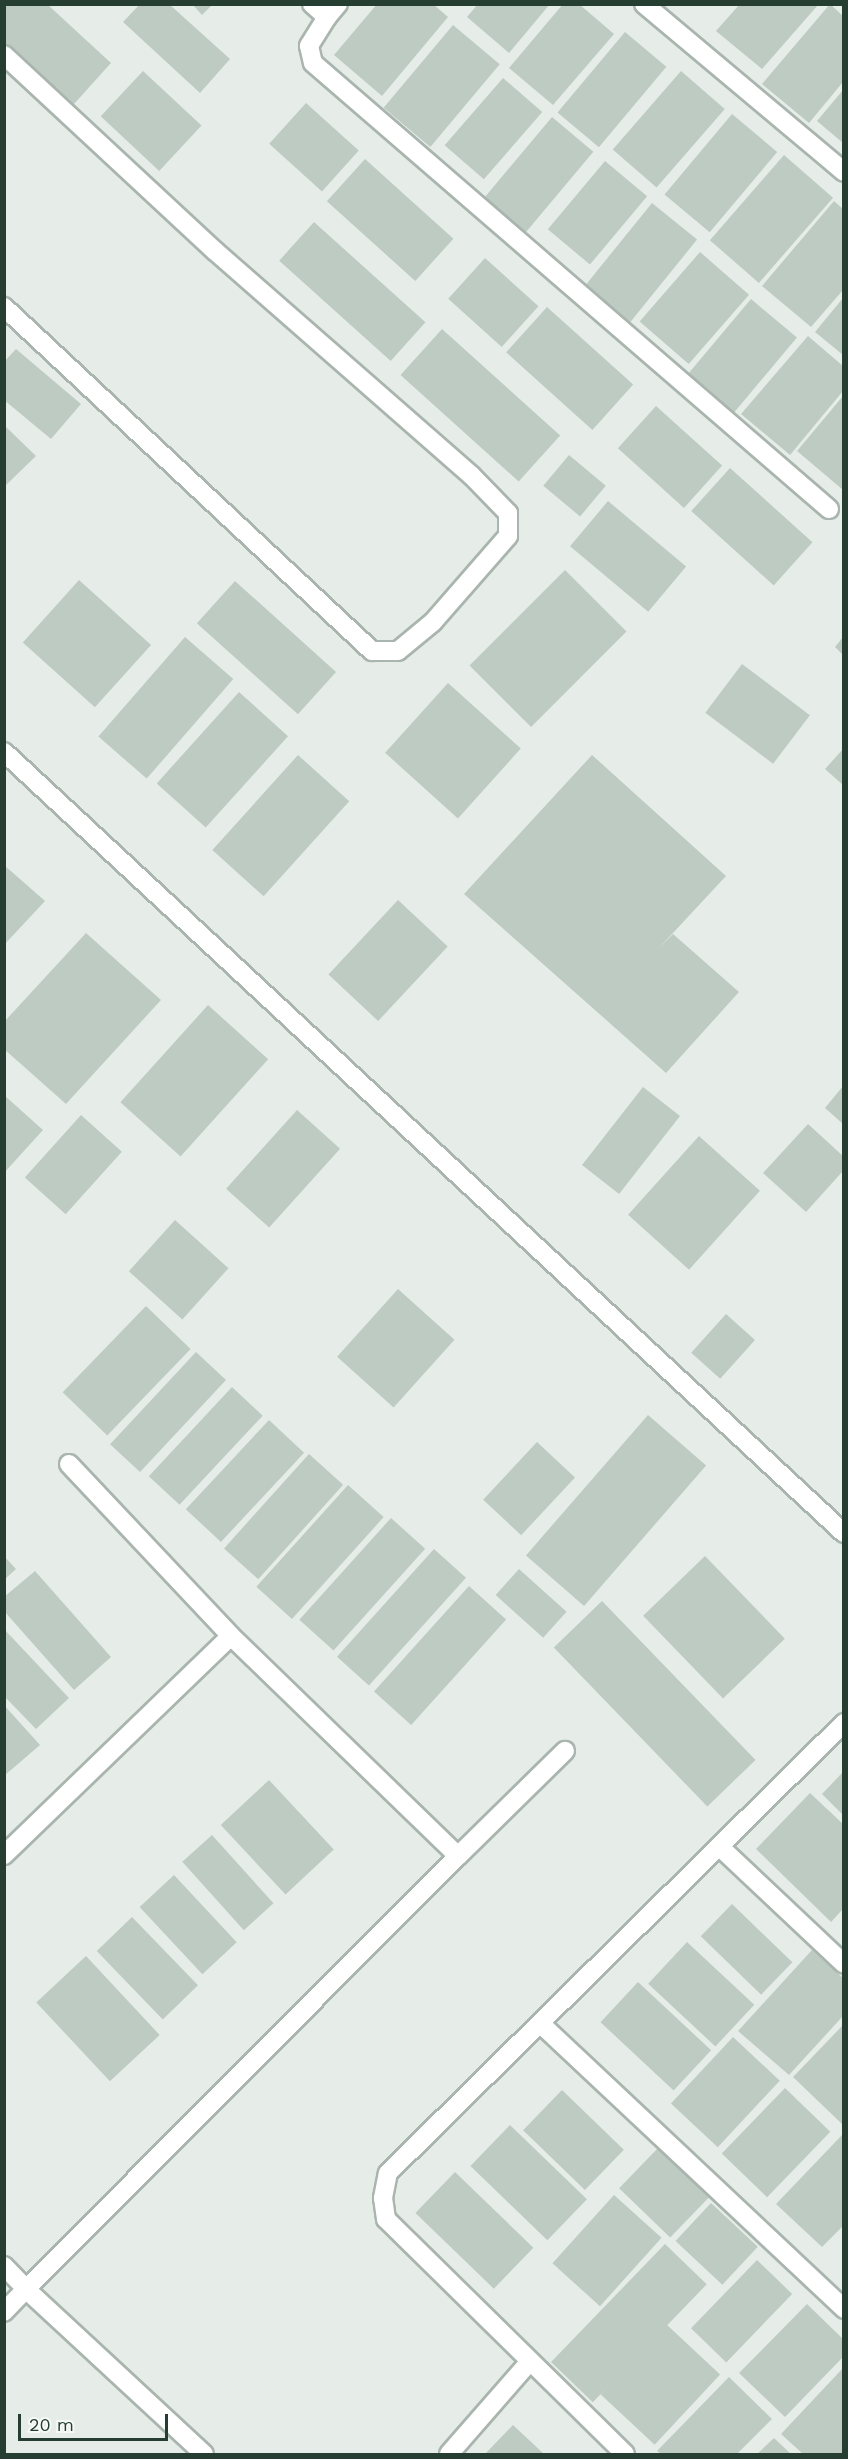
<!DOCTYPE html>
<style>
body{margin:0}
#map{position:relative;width:848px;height:2459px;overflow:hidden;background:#e6ede8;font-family:"Work Sans",sans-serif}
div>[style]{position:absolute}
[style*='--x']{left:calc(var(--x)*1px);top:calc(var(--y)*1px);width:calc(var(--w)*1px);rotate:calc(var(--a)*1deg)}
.building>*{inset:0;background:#becbc3;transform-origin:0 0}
.roads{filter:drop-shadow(2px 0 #a9b5ae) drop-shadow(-2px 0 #a9b5ae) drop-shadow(0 2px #a9b5ae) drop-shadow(0 -2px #a9b5ae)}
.lane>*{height:18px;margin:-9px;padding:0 9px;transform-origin:9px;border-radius:9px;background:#fff}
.street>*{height:18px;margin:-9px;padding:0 9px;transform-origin:9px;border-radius:9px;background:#fff}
span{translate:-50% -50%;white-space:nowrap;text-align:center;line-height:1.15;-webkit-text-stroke:4.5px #f6faf7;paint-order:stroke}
.frame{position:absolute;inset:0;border:6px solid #263e32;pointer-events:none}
.scale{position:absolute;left:18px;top:2414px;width:150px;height:27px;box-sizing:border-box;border:3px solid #263e32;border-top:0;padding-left:8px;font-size:18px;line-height:21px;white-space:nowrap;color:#263e32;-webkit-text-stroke:4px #f6faf7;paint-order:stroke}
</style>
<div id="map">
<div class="building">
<i style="clip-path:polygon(4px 4px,47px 4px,111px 63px,74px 104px,4px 42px)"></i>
<i style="clip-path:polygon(140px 4px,169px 4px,230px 59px,200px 93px,123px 22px)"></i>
<i style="clip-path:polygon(192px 4px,213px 4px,202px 15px)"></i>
<i style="clip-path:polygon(377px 4px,433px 4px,448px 17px,382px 96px,334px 55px)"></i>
<i style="clip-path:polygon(478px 4px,550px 4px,509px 53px,467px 17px)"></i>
<i style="clip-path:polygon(563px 4px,579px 4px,614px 34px,553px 105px,509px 68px)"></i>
<i style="clip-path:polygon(830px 4px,843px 16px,843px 82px,809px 123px,762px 84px)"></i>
<i style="clip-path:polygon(739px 5px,818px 5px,762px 69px,716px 31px)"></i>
<i style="left:453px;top:25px;width:61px;height:108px;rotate:40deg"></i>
<i style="left:625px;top:32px;width:54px;height:105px;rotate:40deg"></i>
<i style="left:143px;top:71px;width:80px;height:62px;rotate:43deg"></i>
<i style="left:681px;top:71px;width:58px;height:104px;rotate:41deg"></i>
<i style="left:503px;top:78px;width:52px;height:89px;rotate:41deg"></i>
<i style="clip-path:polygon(843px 90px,843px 143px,817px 121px)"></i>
<i style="left:306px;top:103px;width:71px;height:55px;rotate:42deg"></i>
<i style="left:732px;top:114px;width:59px;height:105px;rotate:40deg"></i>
<i style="left:552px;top:117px;width:54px;height:105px;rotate:40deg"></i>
<i style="left:784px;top:155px;width:65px;height:113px;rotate:41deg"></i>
<i style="left:365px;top:159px;width:119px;height:57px;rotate:42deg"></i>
<i style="left:605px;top:161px;width:55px;height:89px;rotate:40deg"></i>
<i style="clip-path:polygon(834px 201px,843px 209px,843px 290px,811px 327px,762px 286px)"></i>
<i style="left:652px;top:203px;width:58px;height:106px;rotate:39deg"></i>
<i style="left:314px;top:222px;width:150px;height:52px;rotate:42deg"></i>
<i style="left:700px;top:252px;width:65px;height:92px;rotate:41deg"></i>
<i style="left:485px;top:258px;width:72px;height:55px;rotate:42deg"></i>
<i style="clip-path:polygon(843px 298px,843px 355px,815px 332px)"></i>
<i style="left:751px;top:299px;width:60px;height:101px;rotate:40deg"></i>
<i style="left:547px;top:307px;width:116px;height:61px;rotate:42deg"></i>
<i style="left:442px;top:329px;width:159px;height:62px;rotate:42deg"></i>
<i style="clip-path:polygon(808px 336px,843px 366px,843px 391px,790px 455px,741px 414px)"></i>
<i style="clip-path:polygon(16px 349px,81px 404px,51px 439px,4px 400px,4px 362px)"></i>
<i style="clip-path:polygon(843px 396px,843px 490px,797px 451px)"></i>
<i style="left:656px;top:406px;width:89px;height:57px;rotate:42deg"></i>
<i style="clip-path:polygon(4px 425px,36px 456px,4px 487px)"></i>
<i style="left:569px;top:455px;width:48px;height:40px;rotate:40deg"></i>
<i style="left:730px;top:468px;width:111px;height:58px;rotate:42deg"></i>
<i style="left:608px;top:501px;width:102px;height:59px;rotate:40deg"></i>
<i style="left:565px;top:570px;width:87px;height:135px;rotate:45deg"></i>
<i style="left:79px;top:580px;width:97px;height:84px;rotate:42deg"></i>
<i style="left:235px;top:581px;width:136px;height:57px;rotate:42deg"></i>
<i style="left:185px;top:637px;width:64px;height:132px;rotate:41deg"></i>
<i style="clip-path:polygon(843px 637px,843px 655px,835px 647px)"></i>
<i style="left:742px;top:664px;width:85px;height:61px;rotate:37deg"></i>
<i style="left:448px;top:683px;width:98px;height:94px;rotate:42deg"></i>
<i style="left:239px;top:692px;width:66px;height:123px;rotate:42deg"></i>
<i style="clip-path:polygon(843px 749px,843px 785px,825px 769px)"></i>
<i style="left:298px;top:755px;width:69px;height:128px;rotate:42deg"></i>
<i style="clip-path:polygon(592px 755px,726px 876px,659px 948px,673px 934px,739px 992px,666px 1073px,464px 894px)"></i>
<i style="clip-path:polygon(4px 865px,45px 901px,4px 945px)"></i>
<i style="left:398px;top:900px;width:68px;height:102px;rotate:43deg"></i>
<i style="clip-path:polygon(86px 933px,161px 1000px,66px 1104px,4px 1049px,4px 1022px)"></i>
<i style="left:208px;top:1005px;width:81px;height:131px;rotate:42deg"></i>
<i style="clip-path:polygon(843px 1086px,843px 1124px,825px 1108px)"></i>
<i style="left:643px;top:1087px;width:47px;height:99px;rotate:38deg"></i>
<i style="clip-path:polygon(4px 1095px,43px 1130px,4px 1173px)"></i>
<i style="left:297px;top:1110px;width:58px;height:106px;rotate:42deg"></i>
<i style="left:81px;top:1115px;width:55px;height:84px;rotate:42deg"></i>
<i style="clip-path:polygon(808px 1124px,843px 1156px,843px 1171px,806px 1212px,763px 1173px)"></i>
<i style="left:699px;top:1136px;width:82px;height:106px;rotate:42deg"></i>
<i style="left:175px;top:1220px;width:72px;height:69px;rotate:42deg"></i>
<i style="left:398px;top:1289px;width:76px;height:91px;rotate:42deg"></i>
<i style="left:146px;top:1306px;width:62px;height:120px;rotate:44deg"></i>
<i style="left:726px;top:1314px;width:39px;height:52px;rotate:42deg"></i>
<i style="left:196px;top:1352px;width:41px;height:126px;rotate:43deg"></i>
<i style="left:232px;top:1387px;width:42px;height:122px;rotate:43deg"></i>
<i style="left:648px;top:1415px;width:77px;height:186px;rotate:41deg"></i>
<i style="left:269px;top:1420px;width:48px;height:122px;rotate:43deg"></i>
<i style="left:537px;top:1442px;width:52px;height:79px;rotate:43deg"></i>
<i style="left:309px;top:1454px;width:46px;height:127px;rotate:42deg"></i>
<i style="left:348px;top:1485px;width:48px;height:137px;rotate:42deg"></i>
<i style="left:391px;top:1518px;width:46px;height:137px;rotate:42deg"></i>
<i style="left:434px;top:1549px;width:43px;height:145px;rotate:42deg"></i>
<i style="clip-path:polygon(4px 1556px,16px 1569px,4px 1580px)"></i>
<i style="left:705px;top:1556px;width:115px;height:86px;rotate:46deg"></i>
<i style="left:519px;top:1569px;width:64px;height:35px;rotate:42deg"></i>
<i style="clip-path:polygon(35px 1571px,111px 1657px,74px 1690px,4px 1611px,4px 1597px)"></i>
<i style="left:469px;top:1586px;width:50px;height:142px;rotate:42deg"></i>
<i style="left:602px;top:1601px;width:221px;height:67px;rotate:46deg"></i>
<i style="clip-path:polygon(4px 1629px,69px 1698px,36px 1729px,4px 1696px)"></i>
<i style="clip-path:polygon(4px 1705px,40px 1745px,4px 1776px)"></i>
<i style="clip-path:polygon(843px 1772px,843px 1815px,822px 1794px)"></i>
<i style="left:269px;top:1780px;width:95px;height:66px;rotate:47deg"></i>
<i style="clip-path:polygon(810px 1793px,843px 1824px,843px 1909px,831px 1922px,756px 1849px)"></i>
<i style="left:212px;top:1835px;width:92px;height:40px;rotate:48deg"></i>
<i style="left:174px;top:1875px;width:92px;height:47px;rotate:47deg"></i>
<i style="left:732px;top:1904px;width:84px;height:45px;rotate:44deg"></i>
<i style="left:132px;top:1917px;width:95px;height:49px;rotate:46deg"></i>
<i style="left:687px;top:1942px;width:92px;height:57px;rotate:43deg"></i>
<i style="clip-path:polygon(812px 1950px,843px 1978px,843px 2016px,789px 2075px,738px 2031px)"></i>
<i style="left:86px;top:1956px;width:108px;height:68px;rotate:47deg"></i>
<i style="left:638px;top:1982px;width:100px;height:55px;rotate:43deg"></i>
<i style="clip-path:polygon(843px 2025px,843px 2123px,842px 2124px,793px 2077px)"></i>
<i style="left:733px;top:2037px;width:64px;height:91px;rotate:43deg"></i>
<i style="left:785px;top:2088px;width:63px;height:91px;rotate:44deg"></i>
<i style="left:562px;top:2090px;width:86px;height:56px;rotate:44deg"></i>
<i style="left:510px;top:2125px;width:107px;height:57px;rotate:44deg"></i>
<i style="clip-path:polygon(843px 2134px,843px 2226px,822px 2247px,776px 2204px)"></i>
<i style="left:658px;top:2148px;width:71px;height:56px;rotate:44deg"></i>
<i style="left:455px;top:2172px;width:109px;height:57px;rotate:44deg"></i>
<i style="left:614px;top:2195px;width:64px;height:92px;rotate:42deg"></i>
<i style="left:711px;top:2203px;width:64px;height:52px;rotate:43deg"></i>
<i style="left:665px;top:2244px;width:58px;height:164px;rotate:44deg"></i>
<i style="left:757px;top:2260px;width:49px;height:95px;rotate:44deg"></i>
<i style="clip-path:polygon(807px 2304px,843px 2339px,843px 2357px,785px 2417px,739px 2373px)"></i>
<i style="left:666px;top:2324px;width:74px;height:96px;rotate:43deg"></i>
<i style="clip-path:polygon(843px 2368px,843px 2454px,803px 2454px,781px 2434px)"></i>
<i style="clip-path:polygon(729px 2377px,772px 2419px,737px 2454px,661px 2454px,657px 2451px)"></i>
<i style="clip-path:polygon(513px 2425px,544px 2454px,485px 2454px)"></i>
<i style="clip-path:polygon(774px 2438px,791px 2454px,757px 2454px)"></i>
</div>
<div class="roads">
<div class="lane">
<i style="--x:4;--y:55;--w:288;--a:42.9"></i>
<i style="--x:215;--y:251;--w:340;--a:41.2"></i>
<i style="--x:471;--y:475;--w:53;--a:45.8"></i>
<i style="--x:508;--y:513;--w:23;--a:90"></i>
<i style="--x:508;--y:536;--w:114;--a:131.1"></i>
<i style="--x:433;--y:622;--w:45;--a:140.4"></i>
<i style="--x:398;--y:651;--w:26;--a:180"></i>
<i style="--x:372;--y:651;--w:504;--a:-136.93"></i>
</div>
<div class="street">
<i style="--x:312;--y:4;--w:20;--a:41"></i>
<i style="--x:327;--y:17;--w:17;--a:-50"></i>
<i style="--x:644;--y:4;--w:261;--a:40"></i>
<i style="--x:327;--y:17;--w:34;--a:122"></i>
<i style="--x:309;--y:46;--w:17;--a:77"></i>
<i style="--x:313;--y:63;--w:682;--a:40.84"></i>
<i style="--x:4;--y:752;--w:1147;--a:42.92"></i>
<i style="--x:69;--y:1464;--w:236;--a:46.7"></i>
<i style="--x:720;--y:1847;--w:170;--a:43.3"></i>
<i style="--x:4;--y:1855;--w:315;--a:-44"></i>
<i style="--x:231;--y:1636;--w:316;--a:44.1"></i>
<i style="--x:458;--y:1856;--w:150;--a:-44.5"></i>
<i style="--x:542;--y:2025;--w:415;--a:43.2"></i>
<i style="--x:4;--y:2266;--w:32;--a:46"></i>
<i style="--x:26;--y:2289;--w:32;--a:134"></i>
<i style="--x:204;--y:2454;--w:243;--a:-137.2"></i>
<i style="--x:26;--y:2289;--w:612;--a:-45.07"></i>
<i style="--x:449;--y:2454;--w:123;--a:-48.9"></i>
<i style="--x:625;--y:2454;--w:335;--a:-135.5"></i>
<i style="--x:386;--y:2219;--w:21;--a:-98"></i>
<i style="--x:383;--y:2198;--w:25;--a:-79"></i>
<i style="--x:388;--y:2173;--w:641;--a:-44.62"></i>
</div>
</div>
<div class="frame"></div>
<div class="scale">20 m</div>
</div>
